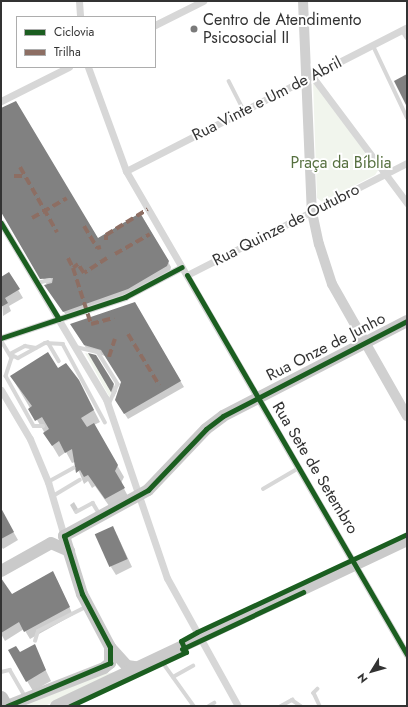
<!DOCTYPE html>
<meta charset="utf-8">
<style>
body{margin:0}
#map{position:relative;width:408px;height:707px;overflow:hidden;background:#fff;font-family:Jost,sans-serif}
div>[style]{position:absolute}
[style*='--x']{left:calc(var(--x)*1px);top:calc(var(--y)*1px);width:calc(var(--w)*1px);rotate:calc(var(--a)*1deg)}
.green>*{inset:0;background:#f1f5ed}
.shadow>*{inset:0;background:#0003}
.building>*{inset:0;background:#818181;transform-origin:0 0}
.lane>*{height:3.5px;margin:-1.75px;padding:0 1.75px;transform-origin:1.75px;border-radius:1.75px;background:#d7d7d7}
.street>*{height:7px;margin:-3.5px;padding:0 3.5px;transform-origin:3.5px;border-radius:3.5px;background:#d7d7d7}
.secondary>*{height:10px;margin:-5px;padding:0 5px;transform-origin:5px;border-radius:5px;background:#d0d0d0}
.primary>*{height:12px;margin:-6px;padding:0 6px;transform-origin:6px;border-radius:6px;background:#cacaca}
.highway>*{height:13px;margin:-6.5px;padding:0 6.5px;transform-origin:6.5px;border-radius:6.5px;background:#c4c4c4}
.quiet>*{height:4px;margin-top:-2px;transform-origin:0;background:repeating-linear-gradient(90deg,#8d6e63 0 8px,transparent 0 12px)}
.cycleway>*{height:5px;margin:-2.5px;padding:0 2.5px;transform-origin:2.5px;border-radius:2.5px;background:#1b5e20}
.dots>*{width:11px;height:11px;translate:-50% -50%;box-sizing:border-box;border:2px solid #fff;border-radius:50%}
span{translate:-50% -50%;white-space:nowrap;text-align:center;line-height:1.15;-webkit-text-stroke:4px #fff;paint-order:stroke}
.poi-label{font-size:16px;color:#333}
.left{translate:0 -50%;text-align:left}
.street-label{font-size:16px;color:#333}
.park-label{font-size:16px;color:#56703f}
.frame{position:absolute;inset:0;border:2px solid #333;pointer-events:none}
.legend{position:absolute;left:16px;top:16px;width:140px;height:52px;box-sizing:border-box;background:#fff;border:1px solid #adadad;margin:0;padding:5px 7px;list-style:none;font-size:12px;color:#333}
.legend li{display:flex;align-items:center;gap:8px;height:20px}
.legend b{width:20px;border:1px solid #adadad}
.north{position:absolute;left:352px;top:651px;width:40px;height:40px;-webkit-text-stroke:3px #fff;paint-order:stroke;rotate:233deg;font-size:11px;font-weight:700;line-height:16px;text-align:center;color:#333}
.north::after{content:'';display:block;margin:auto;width:14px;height:18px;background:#333;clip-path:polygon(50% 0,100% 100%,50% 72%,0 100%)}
</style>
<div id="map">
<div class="green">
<i style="clip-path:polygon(313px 82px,379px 169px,375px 175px,322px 202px,317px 198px)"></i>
<i style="clip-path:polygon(85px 353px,94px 355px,112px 385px,110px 398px)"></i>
<i style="clip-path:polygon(116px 672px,45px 706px,16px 706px,92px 675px)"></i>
</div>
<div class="shadow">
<i style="clip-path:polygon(1px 109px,97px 239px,142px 216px,171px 267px,170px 272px,131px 294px,67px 317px,1px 211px)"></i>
<i style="clip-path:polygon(9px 274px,23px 298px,9px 306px,11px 311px,3px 316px,1px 278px)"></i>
<i style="clip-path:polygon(134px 303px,184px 387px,128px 419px,119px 405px,122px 382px,105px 356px,88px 351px,75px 330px)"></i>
<i style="clip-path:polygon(90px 355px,95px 356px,117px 391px,114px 397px)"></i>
<i style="clip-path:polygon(58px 369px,85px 393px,100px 422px,94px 425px,124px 477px,121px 483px,130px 500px,112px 510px,95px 486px,92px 488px,88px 481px,84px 484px,75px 462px,72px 463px,66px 452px,59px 457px,11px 376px)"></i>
<i style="clip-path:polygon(74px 502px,78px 509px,74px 512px,70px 505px)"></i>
<i style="clip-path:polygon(1px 510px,18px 540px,3px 549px,1px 546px)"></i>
<i style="clip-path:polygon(117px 535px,132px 567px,116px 575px,111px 567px)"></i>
<i style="clip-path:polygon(57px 580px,73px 615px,30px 639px,24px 629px,5px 641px,1px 634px,1px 584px,11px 596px)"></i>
<i style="clip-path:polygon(34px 646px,51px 681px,33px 691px,9px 651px,19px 654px)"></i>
</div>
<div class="building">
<i style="clip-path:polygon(407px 74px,407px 107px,394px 81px)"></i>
<i style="clip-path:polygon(16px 101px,98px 238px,140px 213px,169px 261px,167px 266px,128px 289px,63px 312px,44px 285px,52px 283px,53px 278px,40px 279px,1px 212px,1px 108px)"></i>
<i style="clip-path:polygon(9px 272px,20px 289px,5px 298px,8px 303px,1px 307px,1px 277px)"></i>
<i style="clip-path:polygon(135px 302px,181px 381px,124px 414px,115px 400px,121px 382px,101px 350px,84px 345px,70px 324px)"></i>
<i style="clip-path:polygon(48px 352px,58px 368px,66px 363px,79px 380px,94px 410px,81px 418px,87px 427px,94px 423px,118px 465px,115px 471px,125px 488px,105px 499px,88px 475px,84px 477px,80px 470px,76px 473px,72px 449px,65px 453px,59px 441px,52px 446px,43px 433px,49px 429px,42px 417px,35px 421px,28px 409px,32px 406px,10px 376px)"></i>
<i style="clip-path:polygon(88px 353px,96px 355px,114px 384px,111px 392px)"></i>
<i style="clip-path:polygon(1px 508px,14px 532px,1px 539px)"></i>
<i style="left:113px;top:526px;width:36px;height:20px;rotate:66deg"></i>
<i style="clip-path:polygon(53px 571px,70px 607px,24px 632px,19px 622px,1px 633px,1px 578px,12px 594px)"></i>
<i style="clip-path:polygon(35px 644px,46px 670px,26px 682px,8px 650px,16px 646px,20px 652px)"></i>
</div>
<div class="lane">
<i style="--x:402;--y:30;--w:9;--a:58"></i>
<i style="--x:373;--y:45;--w:80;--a:64.7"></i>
<i style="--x:229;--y:81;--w:34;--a:63"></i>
<i style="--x:37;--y:283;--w:13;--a:-13"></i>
<i style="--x:1;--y:340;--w:21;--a:59"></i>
<i style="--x:12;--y:358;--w:19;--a:108"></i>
<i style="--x:6;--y:376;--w:57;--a:60.8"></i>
<i style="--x:34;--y:426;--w:9;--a:0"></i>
<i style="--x:48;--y:342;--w:22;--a:60"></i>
<i style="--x:76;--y:347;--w:23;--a:13"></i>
<i style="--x:98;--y:352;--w:38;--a:58"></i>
<i style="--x:118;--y:384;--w:23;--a:113"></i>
<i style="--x:10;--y:354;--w:9;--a:27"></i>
<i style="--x:18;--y:358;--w:31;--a:-29"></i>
<i style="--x:45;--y:343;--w:18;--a:3"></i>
<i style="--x:63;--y:344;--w:89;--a:61.7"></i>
<i style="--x:10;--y:354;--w:17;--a:-28"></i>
<i style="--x:25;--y:346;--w:11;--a:10"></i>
<i style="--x:48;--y:482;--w:29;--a:-29"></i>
<i style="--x:263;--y:489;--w:42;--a:-30.3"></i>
<i style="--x:53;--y:496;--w:31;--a:-31"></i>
<i style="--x:76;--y:512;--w:19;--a:-28"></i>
<i style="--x:93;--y:503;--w:12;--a:59"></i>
<i style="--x:35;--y:641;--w:10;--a:-73"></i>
<i style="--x:38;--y:631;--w:54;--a:-26.6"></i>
<i style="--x:161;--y:660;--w:57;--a:54.3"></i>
<i style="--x:1;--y:672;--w:9;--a:-13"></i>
<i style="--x:10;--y:670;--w:30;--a:60"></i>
<i style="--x:173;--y:677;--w:23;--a:-29"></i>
<i style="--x:318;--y:689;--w:6;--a:135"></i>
<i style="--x:314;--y:693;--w:14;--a:65"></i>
<i style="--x:209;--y:706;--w:6;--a:-31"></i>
<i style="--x:281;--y:706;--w:13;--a:-29"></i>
<i style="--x:292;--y:700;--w:11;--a:34"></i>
</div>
<div class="street">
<i style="--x:79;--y:1;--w:16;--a:86"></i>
<i style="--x:155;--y:25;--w:54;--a:-26.6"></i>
<i style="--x:88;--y:67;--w:111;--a:69.9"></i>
<i style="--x:126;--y:171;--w:560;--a:59.86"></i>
<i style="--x:312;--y:76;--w:159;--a:53.2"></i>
<i style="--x:1;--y:101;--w:76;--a:-26.6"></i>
<i style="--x:126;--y:171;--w:316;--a:-27.1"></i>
<i style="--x:1;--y:223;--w:205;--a:59.2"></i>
<i style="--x:106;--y:399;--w:189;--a:71.2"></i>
<i style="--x:167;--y:578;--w:146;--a:61"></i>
<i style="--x:187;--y:275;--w:247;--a:-27"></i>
<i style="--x:1;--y:338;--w:131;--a:-18.3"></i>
<i style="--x:125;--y:297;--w:64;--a:-27.8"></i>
<i style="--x:1;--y:390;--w:57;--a:59.4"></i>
<i style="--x:30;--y:439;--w:47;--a:67.3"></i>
<i style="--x:48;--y:482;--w:56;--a:73.5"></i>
</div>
<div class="secondary">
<i style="--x:303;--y:1;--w:211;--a:87.6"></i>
<i style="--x:312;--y:212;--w:33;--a:78"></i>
<i style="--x:319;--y:244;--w:42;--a:72"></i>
<i style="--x:332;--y:284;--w:152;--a:60.4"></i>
</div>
<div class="primary">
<i style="--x:1;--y:571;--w:57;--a:-29.2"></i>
<i style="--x:51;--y:543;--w:20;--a:24"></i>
<i style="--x:141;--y:668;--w:14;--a:-172"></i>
<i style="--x:127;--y:666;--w:25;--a:-132"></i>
<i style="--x:110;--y:647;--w:60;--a:-117.8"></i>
<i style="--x:82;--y:594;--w:61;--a:-107.2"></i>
<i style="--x:64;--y:536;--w:96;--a:-28.7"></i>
<i style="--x:148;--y:490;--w:84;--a:-46.4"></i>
<i style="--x:206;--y:429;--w:21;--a:-37"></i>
<i style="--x:223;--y:416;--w:207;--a:-27.3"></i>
<i style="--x:7;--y:706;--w:104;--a:-21.4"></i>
<i style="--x:104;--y:668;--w:8;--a:-40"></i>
<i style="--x:110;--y:663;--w:16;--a:-90"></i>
<i style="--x:56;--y:706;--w:388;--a:-25.3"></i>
</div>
<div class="highway">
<i style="--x:1;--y:697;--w:10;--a:61"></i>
</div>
<div class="quiet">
<i style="--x:20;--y:167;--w:75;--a:60.4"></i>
<i style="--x:14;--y:176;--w:11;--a:0"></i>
<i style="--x:32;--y:218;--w:40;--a:-29.7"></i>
<i style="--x:84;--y:226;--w:26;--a:59"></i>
<i style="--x:97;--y:248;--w:4;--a:-14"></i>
<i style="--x:106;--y:240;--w:5;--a:-90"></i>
<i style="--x:106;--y:235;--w:49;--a:-31.8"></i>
<i style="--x:115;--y:254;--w:40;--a:-29.7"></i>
<i style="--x:68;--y:258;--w:11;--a:63"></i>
<i style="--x:107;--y:258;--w:27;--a:147"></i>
<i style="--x:84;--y:273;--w:11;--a:-124"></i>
<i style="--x:78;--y:264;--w:6;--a:141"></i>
<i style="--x:73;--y:268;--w:59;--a:72.2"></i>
<i style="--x:91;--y:324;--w:24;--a:-15"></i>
<i style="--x:128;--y:334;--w:60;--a:58.7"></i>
<i style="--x:109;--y:357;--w:19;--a:-72"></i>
</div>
<div class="cycleway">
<i style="--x:1;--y:223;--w:112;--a:58.9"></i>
<i style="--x:187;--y:275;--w:439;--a:59.9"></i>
<i style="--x:1;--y:338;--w:131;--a:-18.3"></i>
<i style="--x:125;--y:297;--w:64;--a:-27.8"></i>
<i style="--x:182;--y:649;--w:134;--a:-25.2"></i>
<i style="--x:7;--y:706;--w:112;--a:-22.7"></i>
<i style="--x:110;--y:663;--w:16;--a:-90"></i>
<i style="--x:110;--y:647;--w:60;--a:-117.8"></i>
<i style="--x:82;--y:594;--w:61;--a:-107.2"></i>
<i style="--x:64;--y:536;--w:96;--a:-28.7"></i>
<i style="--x:148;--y:490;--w:84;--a:-46.4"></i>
<i style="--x:206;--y:429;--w:21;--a:-37"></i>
<i style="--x:223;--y:416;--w:207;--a:-27.3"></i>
<i style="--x:70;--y:706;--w:128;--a:-25"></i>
<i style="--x:186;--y:652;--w:12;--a:-114"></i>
<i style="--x:181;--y:641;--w:18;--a:-29"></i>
<i style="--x:197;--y:632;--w:232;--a:-25"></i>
</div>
<div class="dots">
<i style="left:194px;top:29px;background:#7a7a7a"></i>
</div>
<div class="poi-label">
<span class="left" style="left:203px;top:29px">Centro de Atendimento<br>Psicosocial II</span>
</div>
<div class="street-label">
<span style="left:267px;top:99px;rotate:-27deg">Rua Vinte e Um de Abril</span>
<span style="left:286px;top:225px;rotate:-27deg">Rua Quinze de Outubro</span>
<span style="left:326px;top:347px;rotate:-27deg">Rua Onze de Junho</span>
<span style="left:315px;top:468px;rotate:59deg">Rua Sete de Setembro</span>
</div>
<div class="park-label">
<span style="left:341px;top:163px">Praça da Bíblia</span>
</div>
<div class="frame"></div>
<ul class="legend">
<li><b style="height:5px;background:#1b5e20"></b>Ciclovia</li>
<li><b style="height:5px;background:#8d6e63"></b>Trilha</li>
</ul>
<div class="north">N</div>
</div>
